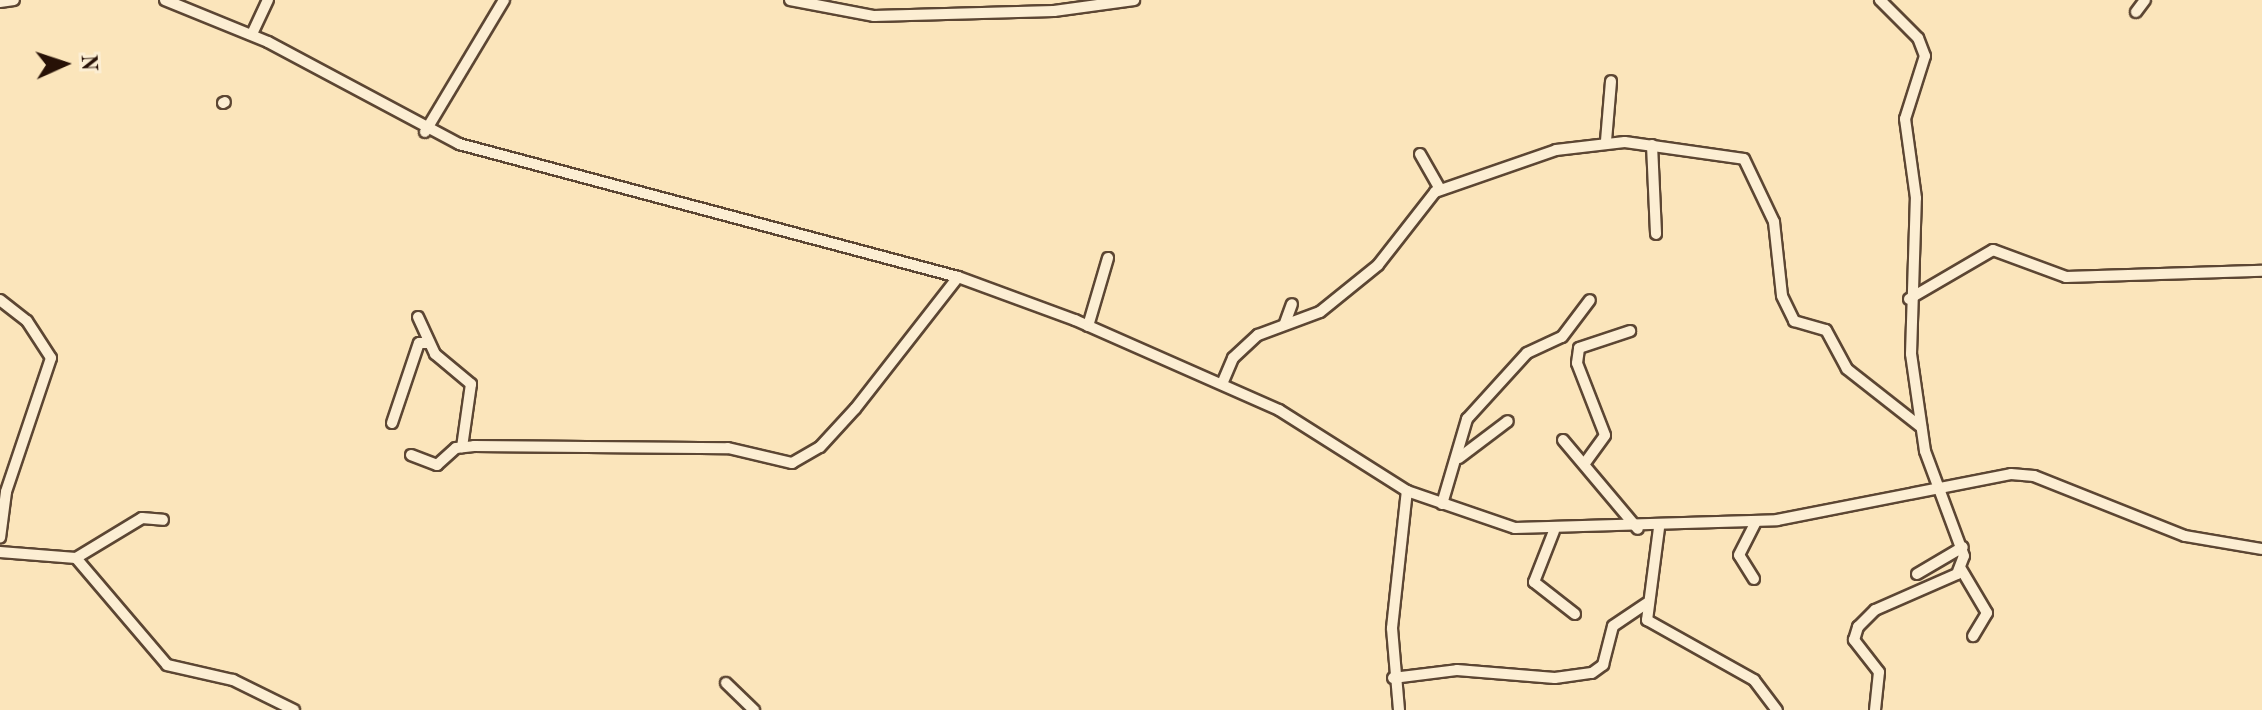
<!DOCTYPE html>
<style>
body{margin:0}
#map{position:relative;width:2262px;height:710px;overflow:hidden;background:#fbe5bb;font-family:"Old Standard TT",serif}
div>[style]{position:absolute}
[style*='--x']{left:calc(var(--x)*1px);top:calc(var(--y)*1px);width:calc(var(--w)*1px);rotate:calc(var(--a)*1deg)}
.roads{filter:drop-shadow(2px 0 #5c4633) drop-shadow(-2px 0 #5c4633) drop-shadow(0 2px #5c4633) drop-shadow(0 -2px #5c4633)}
.minor>*{height:10px;margin:-5px;padding:0 5px;transform-origin:5px;border-radius:5px;background:#fceed3}
span{translate:-50% -50%;white-space:nowrap;text-align:center;line-height:1.15;-webkit-text-stroke:7px #fceed3;paint-order:stroke}
.north{position:absolute;left:24px;top:24px;width:80px;height:80px;-webkit-text-stroke:6px #fceed3;paint-order:stroke;rotate:87deg;font-size:22px;font-weight:700;line-height:32px;text-align:center;color:#271106}
.north::after{content:'';display:block;margin:auto;width:28px;height:36px;background:#271106;clip-path:polygon(50% 0,100% 100%,50% 72%,0 100%)}
</style>
<div id="map">
<div class="roads">
<div class="minor">
<i style="--x:165;--y:0;--w:111;--a:22.2"></i>
<i style="--x:268;--y:42;--w:217;--a:28.1"></i>
<i style="--x:459;--y:144;--w:516;--a:14.92"></i>
<i style="--x:958;--y:277;--w:125;--a:20.2"></i>
<i style="--x:1075;--y:320;--w:223;--a:23.8"></i>
<i style="--x:1279;--y:410;--w:151;--a:32.3"></i>
<i style="--x:1407;--y:491;--w:114;--a:18.9"></i>
<i style="--x:1515;--y:528;--w:262;--a:-1.7"></i>
<i style="--x:1777;--y:520;--w:238;--a:-11.1"></i>
<i style="--x:2011;--y:474;--w:23;--a:5"></i>
<i style="--x:2034;--y:476;--w:162;--a:21.7"></i>
<i style="--x:2185;--y:536;--w:78;--a:9.6"></i>
<i style="--x:790;--y:0;--w:86;--a:10.8"></i>
<i style="--x:874;--y:16;--w:180;--a:-1.6"></i>
<i style="--x:1054;--y:11;--w:81;--a:-7.8"></i>
<i style="--x:0;--y:2;--w:14;--a:-8"></i>
<i style="--x:2136;--y:12;--w:15;--a:-53"></i>
<i style="--x:252;--y:34;--w:38;--a:-65"></i>
<i style="--x:223;--y:103;--w:2;--a:-27"></i>
<i style="--x:425;--y:132;--w:154;--a:-59.1"></i>
<i style="--x:1606;--y:141;--w:60;--a:-85.2"></i>
<i style="--x:1652;--y:145;--w:89;--a:87.4"></i>
<i style="--x:1420;--y:154;--w:40;--a:60.3"></i>
<i style="--x:1909;--y:299;--w:97;--a:-30.3"></i>
<i style="--x:1993;--y:250;--w:78;--a:20.3"></i>
<i style="--x:2066;--y:277;--w:196;--a:-1.8"></i>
<i style="--x:0;--y:300;--w:34;--a:38"></i>
<i style="--x:27;--y:321;--w:44;--a:57"></i>
<i style="--x:51;--y:358;--w:141;--a:108.6"></i>
<i style="--x:6;--y:492;--w:46;--a:97.4"></i>
<i style="--x:418;--y:317;--w:41;--a:65.3"></i>
<i style="--x:435;--y:354;--w:47;--a:39.8"></i>
<i style="--x:471;--y:384;--w:64;--a:98.1"></i>
<i style="--x:1285;--y:323;--w:20;--a:-70"></i>
<i style="--x:1088;--y:326;--w:71;--a:-73.6"></i>
<i style="--x:1222;--y:384;--w:28;--a:-67"></i>
<i style="--x:1233;--y:358;--w:34;--a:-43"></i>
<i style="--x:1258;--y:335;--w:66;--a:-20.4"></i>
<i style="--x:1320;--y:312;--w:75;--a:-39"></i>
<i style="--x:1378;--y:265;--w:93;--a:-52"></i>
<i style="--x:1435;--y:192;--w:128;--a:-19.1"></i>
<i style="--x:1556;--y:150;--w:69;--a:-6.6"></i>
<i style="--x:1625;--y:142;--w:120;--a:8.1"></i>
<i style="--x:1744;--y:159;--w:70;--a:64.5"></i>
<i style="--x:1774;--y:222;--w:74;--a:83.8"></i>
<i style="--x:1782;--y:296;--w:28;--a:64"></i>
<i style="--x:1794;--y:321;--w:33;--a:16"></i>
<i style="--x:1826;--y:330;--w:44;--a:61.7"></i>
<i style="--x:1847;--y:369;--w:94;--a:38.1"></i>
<i style="--x:392;--y:423;--w:84;--a:-71.4"></i>
<i style="--x:419;--y:343;--w:8;--a:0"></i>
<i style="--x:1563;--y:440;--w:116;--a:49.9"></i>
<i style="--x:411;--y:455;--w:28;--a:21"></i>
<i style="--x:437;--y:465;--w:25;--a:-42"></i>
<i style="--x:456;--y:448;--w:18;--a:-6"></i>
<i style="--x:474;--y:446;--w:254;--a:0.5"></i>
<i style="--x:728;--y:448;--w:66;--a:13.2"></i>
<i style="--x:792;--y:463;--w:32;--a:-30"></i>
<i style="--x:820;--y:447;--w:52;--a:-47.4"></i>
<i style="--x:855;--y:409;--w:167;--a:-52"></i>
<i style="--x:1459;--y:458;--w:61;--a:-37.1"></i>
<i style="--x:1585;--y:463;--w:34;--a:-54"></i>
<i style="--x:1605;--y:435;--w:77;--a:-111.3"></i>
<i style="--x:1577;--y:363;--w:15;--a:-82"></i>
<i style="--x:1579;--y:348;--w:54;--a:-18.4"></i>
<i style="--x:1442;--y:504;--w:89;--a:-73.6"></i>
<i style="--x:1467;--y:419;--w:89;--a:-47.7"></i>
<i style="--x:1527;--y:353;--w:38;--a:-25"></i>
<i style="--x:1562;--y:337;--w:46;--a:-52.9"></i>
<i style="--x:1659;--y:528;--w:93;--a:97.4"></i>
<i style="--x:1647;--y:620;--w:123;--a:29.3"></i>
<i style="--x:1754;--y:680;--w:38;--a:53"></i>
<i style="--x:1554;--y:531;--w:55;--a:111.4"></i>
<i style="--x:1534;--y:582;--w:52;--a:38"></i>
<i style="--x:0;--y:552;--w:76;--a:4.5"></i>
<i style="--x:76;--y:558;--w:140;--a:49.6"></i>
<i style="--x:167;--y:665;--w:68;--a:12.8"></i>
<i style="--x:233;--y:680;--w:68;--a:26.2"></i>
<i style="--x:76;--y:558;--w:77;--a:-31.2"></i>
<i style="--x:142;--y:518;--w:21;--a:5"></i>
<i style="--x:1961;--y:569;--w:51;--a:59.4"></i>
<i style="--x:1987;--y:613;--w:27;--a:121"></i>
<i style="--x:1917;--y:574;--w:53;--a:-30.4"></i>
<i style="--x:1754;--y:579;--w:28;--a:-122"></i>
<i style="--x:1739;--y:555;--w:37;--a:-63"></i>
<i style="--x:1393;--y:678;--w:64;--a:-7.1"></i>
<i style="--x:1457;--y:670;--w:98;--a:4.7"></i>
<i style="--x:1555;--y:678;--w:37;--a:-8"></i>
<i style="--x:1592;--y:673;--w:14;--a:-36"></i>
<i style="--x:1603;--y:665;--w:40;--a:-75.6"></i>
<i style="--x:1613;--y:626;--w:40;--a:-34"></i>
<i style="--x:726;--y:683;--w:39;--a:44"></i>
<i style="--x:1399;--y:710;--w:82;--a:-94.9"></i>
<i style="--x:1392;--y:628;--w:138;--a:-83.8"></i>
<i style="--x:1875;--y:710;--w:38;--a:-84"></i>
<i style="--x:1879;--y:672;--w:41;--a:-128"></i>
<i style="--x:1854;--y:640;--w:14;--a:-73"></i>
<i style="--x:1858;--y:627;--w:24;--a:-45"></i>
<i style="--x:1875;--y:610;--w:90;--a:-23.7"></i>
<i style="--x:1957;--y:574;--w:19;--a:-69"></i>
<i style="--x:1964;--y:556;--w:112;--a:-110.4"></i>
<i style="--x:1925;--y:451;--w:98;--a:-98.2"></i>
<i style="--x:1911;--y:354;--w:156;--a:-88.2"></i>
<i style="--x:1916;--y:198;--w:80;--a:-97.9"></i>
<i style="--x:1905;--y:119;--w:66;--a:-72.4"></i>
<i style="--x:1925;--y:56;--w:19;--a:-111"></i>
<i style="--x:1918;--y:38;--w:54;--a:-135"></i>
</div>
</div>
<div class="north">N</div>
</div>
